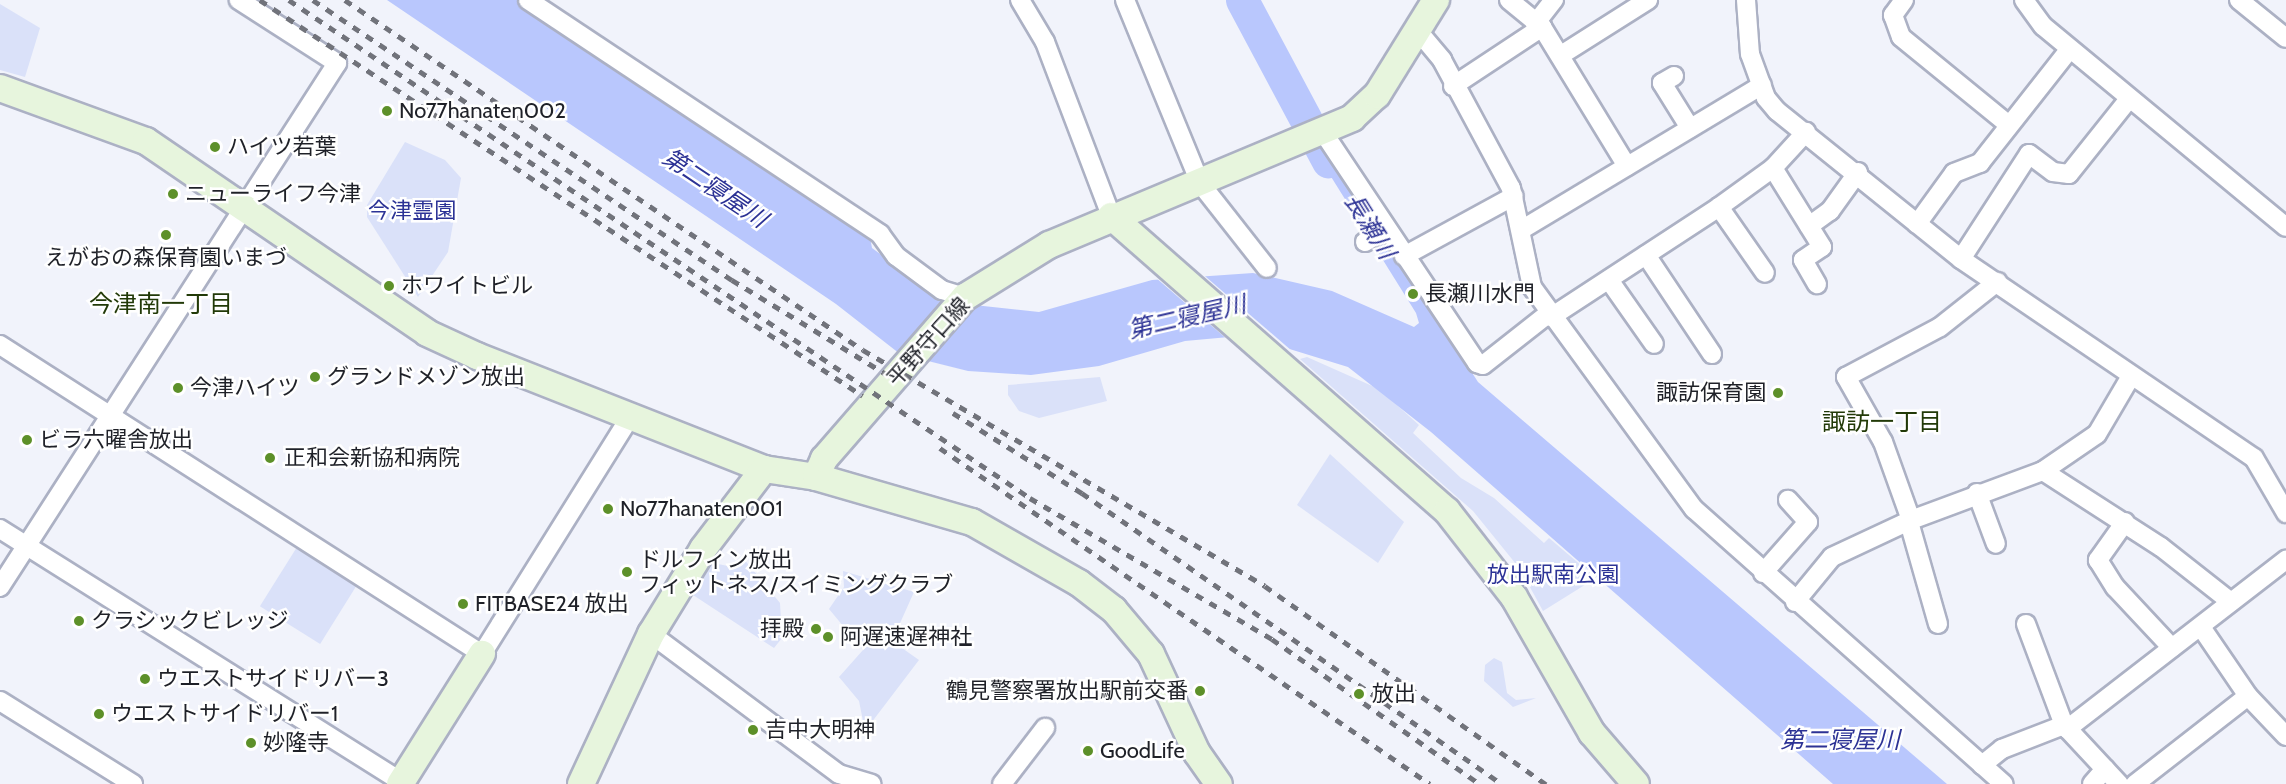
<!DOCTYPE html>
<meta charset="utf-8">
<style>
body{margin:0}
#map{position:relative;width:2286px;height:784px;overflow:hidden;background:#f1f3fb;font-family:Cabin,"Noto Sans JP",sans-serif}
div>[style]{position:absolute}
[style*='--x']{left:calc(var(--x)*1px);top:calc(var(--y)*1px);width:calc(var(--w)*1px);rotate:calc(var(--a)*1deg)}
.green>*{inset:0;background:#dae1f9;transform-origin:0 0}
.water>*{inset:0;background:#b9c7fd}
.pier>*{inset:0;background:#f1f3fb}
.river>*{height:33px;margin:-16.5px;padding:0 16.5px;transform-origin:16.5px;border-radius:16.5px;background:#b9c7fd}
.roads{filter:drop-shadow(2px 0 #acb1c4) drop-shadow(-2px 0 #acb1c4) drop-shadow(0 2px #acb1c4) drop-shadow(0 -2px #acb1c4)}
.street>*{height:18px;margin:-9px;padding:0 9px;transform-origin:9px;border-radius:9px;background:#fff}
.secondary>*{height:26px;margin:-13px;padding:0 13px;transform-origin:13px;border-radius:13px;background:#e7f5dd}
.rail>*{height:4.5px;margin-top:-2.25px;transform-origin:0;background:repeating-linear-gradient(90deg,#71737b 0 8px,transparent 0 16px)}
.dots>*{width:16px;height:16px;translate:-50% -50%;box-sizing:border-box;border:3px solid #fff;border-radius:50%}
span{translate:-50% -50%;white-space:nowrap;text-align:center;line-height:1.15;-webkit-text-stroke:5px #fff;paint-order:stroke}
.poi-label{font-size:22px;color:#1f2128}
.left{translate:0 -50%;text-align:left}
.right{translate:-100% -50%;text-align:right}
.park-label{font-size:22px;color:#2c3396}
.street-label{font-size:22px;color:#1f2128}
.water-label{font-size:24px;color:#2c3295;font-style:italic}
.neighbourhood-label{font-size:24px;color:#223a08}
</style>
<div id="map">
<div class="green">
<i style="clip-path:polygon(0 4px,40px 28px,25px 77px,0 70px)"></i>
<i style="clip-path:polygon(405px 142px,445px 160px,461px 178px,448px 252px,418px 297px,367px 217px,367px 205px)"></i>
<i style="clip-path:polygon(1307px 357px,1379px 389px,1419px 425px,1413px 433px,1461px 478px,1494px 498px,1544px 543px,1549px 538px,1596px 578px,1543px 611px,1520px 569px,1473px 511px,1300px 359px)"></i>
<i style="clip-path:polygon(1100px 377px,1107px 401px,1039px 418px,1019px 411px,1008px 395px,1008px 385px)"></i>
<i style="clip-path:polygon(1330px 454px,1404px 522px,1378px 563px,1297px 505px)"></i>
<i style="left:297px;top:547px;width:71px;height:70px;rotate:32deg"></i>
<i style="clip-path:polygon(743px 558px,780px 603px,782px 638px,774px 648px,693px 595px,713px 563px,728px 566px)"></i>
<i style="clip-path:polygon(843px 571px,914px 592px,892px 641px,919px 660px,865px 731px,859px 701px,839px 677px,863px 650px,829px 609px,844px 587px)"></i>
<i style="clip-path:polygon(1494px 658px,1502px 662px,1507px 693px,1516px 700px,1536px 698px,1513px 707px,1484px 681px,1485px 665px)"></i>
</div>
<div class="water">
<i style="clip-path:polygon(387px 0,518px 0,870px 237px,872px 248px,926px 288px,974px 305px,1039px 312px,1152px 280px,1253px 273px,1332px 291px,1414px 327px,1419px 323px,1416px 313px,1310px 143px,1321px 139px,1478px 382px,1947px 784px,1833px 784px,1431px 432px,1348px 367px,1257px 339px,1229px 337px,1185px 341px,1099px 366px,1031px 375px,968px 371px,900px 354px,836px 304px)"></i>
</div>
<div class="pier">
<i style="clip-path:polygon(1199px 271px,1292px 351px,1228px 340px,1155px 277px)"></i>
</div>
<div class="river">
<i style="--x:1242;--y:0;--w:183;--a:61.9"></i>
</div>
<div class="roads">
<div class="street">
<i style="--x:528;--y:0;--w:423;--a:33.6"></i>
<i style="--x:880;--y:234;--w:27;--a:54"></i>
<i style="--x:896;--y:256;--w:57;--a:36.5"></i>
<i style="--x:942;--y:290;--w:24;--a:17"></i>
<i style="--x:1020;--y:0;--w:49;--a:59.2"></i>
<i style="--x:1045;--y:42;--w:186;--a:69.2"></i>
<i style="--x:1125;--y:0;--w:198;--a:67.7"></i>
<i style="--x:1200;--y:183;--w:108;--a:51.8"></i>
<i style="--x:1509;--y:0;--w:43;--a:39.3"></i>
<i style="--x:1542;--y:27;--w:163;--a:58.6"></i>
<i style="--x:1746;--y:0;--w:54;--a:85.8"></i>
<i style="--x:1750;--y:54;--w:47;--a:70"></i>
<i style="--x:1766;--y:98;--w:17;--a:50"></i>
<i style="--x:1777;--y:111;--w:236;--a:38.8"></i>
<i style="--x:1961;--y:259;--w:354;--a:34.2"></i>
<i style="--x:2254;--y:458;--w:64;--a:59.8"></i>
<i style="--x:1904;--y:0;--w:19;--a:126"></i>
<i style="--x:1893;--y:15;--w:23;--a:70"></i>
<i style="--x:1901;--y:37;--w:139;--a:39.2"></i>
<i style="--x:2024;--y:0;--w:32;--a:54"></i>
<i style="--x:2043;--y:26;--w:315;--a:39.6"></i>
<i style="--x:2239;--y:0;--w:60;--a:39"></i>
<i style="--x:1535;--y:24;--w:31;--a:-52"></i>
<i style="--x:1418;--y:31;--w:38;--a:50"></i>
<i style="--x:1442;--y:60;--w:145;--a:61.7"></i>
<i style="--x:1511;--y:188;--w:101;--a:78"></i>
<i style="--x:1532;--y:287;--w:275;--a:53.9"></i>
<i style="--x:1694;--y:509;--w:414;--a:41.6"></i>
<i style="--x:1561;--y:55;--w:103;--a:-32.3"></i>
<i style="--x:1674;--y:76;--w:14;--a:150"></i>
<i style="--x:1662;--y:83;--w:53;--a:58.1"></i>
<i style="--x:1453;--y:86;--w:107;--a:-33.5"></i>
<i style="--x:1323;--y:132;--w:278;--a:56.3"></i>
<i style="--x:1477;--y:363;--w:6;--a:18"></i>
<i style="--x:1483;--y:365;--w:84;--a:-38.2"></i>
<i style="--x:1773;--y:168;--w:93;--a:58.2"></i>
<i style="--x:1822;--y:247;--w:23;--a:146"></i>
<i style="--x:1803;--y:260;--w:28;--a:60"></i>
<i style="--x:1719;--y:207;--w:80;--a:55.1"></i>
<i style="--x:1917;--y:224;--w:63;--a:-54"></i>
<i style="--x:1954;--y:173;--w:28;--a:-21"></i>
<i style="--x:1980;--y:163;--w:144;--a:-51.8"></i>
<i style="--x:1809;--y:226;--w:26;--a:-36"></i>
<i style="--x:1830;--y:211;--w:48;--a:-54.3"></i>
<i style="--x:1521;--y:230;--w:281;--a:-31"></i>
<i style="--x:1365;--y:242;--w:23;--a:-31"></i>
<i style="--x:1646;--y:255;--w:119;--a:56.3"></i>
<i style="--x:1404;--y:256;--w:125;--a:-28.6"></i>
<i style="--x:1961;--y:259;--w:125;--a:-57.1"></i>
<i style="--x:2029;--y:154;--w:30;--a:37"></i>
<i style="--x:2053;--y:172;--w:16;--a:7"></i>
<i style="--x:2069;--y:174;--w:95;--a:-51.4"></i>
<i style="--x:1609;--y:280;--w:78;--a:54.9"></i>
<i style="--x:1551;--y:317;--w:201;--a:-33.2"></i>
<i style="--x:1719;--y:207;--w:67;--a:-35.8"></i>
<i style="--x:1773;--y:168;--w:49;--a:-47.5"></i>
<i style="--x:0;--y:345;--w:573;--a:32.66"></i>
<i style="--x:482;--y:654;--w:277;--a:-58"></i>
<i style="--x:2043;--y:471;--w:140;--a:32.8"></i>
<i style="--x:2161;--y:547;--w:89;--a:38.2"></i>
<i style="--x:1977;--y:493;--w:54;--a:69.6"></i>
<i style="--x:1911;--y:520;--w:83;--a:-109.7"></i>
<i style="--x:1883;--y:442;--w:75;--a:-119.6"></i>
<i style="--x:1846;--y:377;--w:106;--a:-28"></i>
<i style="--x:1940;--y:327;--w:73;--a:-38.3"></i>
<i style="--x:1909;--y:522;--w:106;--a:74.1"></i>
<i style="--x:2125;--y:522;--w:47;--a:125.4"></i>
<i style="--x:2098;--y:560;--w:32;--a:58"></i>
<i style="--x:2115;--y:587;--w:83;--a:46.9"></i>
<i style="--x:0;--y:529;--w:475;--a:32.2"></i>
<i style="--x:1763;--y:573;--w:68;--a:-48.6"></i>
<i style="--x:1808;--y:522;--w:30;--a:-132"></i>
<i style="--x:0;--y:587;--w:623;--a:-57.25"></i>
<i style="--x:337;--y:63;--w:117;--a:-147.3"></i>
<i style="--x:1795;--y:602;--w:58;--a:-50.6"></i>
<i style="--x:1832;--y:557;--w:87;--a:-25.1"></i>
<i style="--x:1911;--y:520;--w:141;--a:-20.4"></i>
<i style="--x:2043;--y:471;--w:65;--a:-34.4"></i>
<i style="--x:2097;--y:434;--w:67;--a:-59.6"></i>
<i style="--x:2026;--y:624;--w:108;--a:69.4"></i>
<i style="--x:2064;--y:725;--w:81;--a:47"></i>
<i style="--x:2201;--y:627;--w:83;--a:55.7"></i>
<i style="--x:2248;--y:696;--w:55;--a:46.5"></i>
<i style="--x:651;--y:634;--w:234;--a:36.7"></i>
<i style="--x:839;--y:774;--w:34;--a:17"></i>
<i style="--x:0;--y:701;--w:157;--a:32"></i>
<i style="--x:2067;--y:729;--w:277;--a:-37.7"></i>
<i style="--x:1982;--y:765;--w:26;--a:-39"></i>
<i style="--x:2002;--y:749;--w:66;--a:-21.2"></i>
<i style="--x:1002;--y:784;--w:71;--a:-52.5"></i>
<i style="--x:2092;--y:784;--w:20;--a:-49"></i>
<i style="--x:2135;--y:784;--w:143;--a:-37.9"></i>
</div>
<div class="secondary">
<i style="--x:0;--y:88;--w:155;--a:20"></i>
<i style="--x:146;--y:141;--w:340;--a:34.3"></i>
<i style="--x:427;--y:333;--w:55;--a:24.7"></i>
<i style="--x:477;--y:356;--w:308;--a:21.5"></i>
<i style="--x:764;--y:469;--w:53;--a:8.7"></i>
<i style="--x:816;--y:477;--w:162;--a:16.1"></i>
<i style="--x:972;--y:522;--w:123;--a:29.7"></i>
<i style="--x:1079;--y:583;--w:44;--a:37.6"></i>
<i style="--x:1114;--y:610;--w:57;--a:49.9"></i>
<i style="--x:1151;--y:654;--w:109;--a:65.1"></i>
<i style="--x:1197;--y:753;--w:38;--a:55"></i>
<i style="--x:1111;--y:216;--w:447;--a:41.3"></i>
<i style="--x:1447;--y:511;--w:109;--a:52.1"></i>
<i style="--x:1514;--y:597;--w:157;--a:60.2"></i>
<i style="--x:1592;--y:733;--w:67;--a:49.2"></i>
<i style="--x:816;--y:477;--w:20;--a:-66"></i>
<i style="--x:824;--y:459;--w:215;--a:-49"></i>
<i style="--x:965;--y:297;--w:99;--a:-31.8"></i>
<i style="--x:1049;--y:245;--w:329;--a:-22.7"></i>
<i style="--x:1352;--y:118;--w:34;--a:-43"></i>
<i style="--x:1377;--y:95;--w:112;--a:-58.2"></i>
<i style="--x:400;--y:784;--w:154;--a:-57.8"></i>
<i style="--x:581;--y:784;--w:166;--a:-65"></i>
<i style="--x:651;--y:634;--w:100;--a:-58.5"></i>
<i style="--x:703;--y:549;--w:101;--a:-52.7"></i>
</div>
</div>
<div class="rail">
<i style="--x:260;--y:0;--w:721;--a:33.29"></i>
<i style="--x:289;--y:0;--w:893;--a:33.9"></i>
<i style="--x:1030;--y:498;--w:280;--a:30.2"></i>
<i style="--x:1272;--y:639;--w:254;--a:34.9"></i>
<i style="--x:313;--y:0;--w:504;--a:33.75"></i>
<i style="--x:732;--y:280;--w:180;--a:31.4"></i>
<i style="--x:345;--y:0;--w:625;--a:34.05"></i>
<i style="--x:863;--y:350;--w:466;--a:30.4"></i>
<i style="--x:1265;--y:586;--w:344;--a:35.2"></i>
<i style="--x:953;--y:413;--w:152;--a:31.8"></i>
<i style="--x:1082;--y:493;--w:511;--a:34.72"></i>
<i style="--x:940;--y:448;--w:594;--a:34.44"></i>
</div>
<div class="dots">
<i style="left:387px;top:111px;background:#5d9029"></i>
<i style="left:215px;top:147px;background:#5d9029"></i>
<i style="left:173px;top:194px;background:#5d9029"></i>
<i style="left:166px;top:235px;background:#5d9029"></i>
<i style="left:389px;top:286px;background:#5d9029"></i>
<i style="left:1413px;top:294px;background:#5d9029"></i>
<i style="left:315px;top:377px;background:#5d9029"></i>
<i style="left:178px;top:388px;background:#5d9029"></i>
<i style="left:1778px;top:393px;background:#5d9029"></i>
<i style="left:27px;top:440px;background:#5d9029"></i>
<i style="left:270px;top:458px;background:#5d9029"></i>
<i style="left:608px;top:509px;background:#5d9029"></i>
<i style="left:627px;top:572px;background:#5d9029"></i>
<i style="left:463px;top:604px;background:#5d9029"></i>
<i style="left:79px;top:621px;background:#5d9029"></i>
<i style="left:816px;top:629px;background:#5d9029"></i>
<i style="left:828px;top:637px;background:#5d9029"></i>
<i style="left:145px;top:679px;background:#5d9029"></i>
<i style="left:1200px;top:691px;background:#5d9029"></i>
<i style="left:1359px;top:694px;background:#5d9029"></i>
<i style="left:99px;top:714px;background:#5d9029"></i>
<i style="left:753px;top:730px;background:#5d9029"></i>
<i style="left:251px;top:743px;background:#5d9029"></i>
<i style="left:1088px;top:751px;background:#5d9029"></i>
</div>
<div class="poi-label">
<span class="left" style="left:399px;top:111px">No77hanaten002</span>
<span class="left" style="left:227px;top:147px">ハイツ若葉</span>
<span class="left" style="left:185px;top:194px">ニューライフ今津</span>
<span style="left:166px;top:258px">えがおの森保育園いまづ</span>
<span class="left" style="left:401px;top:286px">ホワイトビル</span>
<span class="left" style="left:1425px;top:294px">長瀬川水門</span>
<span class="left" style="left:327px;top:377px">グランドメゾン放出</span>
<span class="left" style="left:190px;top:388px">今津ハイツ</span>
<span class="right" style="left:1766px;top:393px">諏訪保育園</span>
<span class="left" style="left:39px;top:440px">ビラ六曜舎放出</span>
<span class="left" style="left:284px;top:458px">正和会新協和病院</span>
<span class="left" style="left:620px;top:509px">No77hanaten001</span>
<span class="left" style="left:639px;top:572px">ドルフィン放出<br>フィットネス/スイミングクラブ</span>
<span class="left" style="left:475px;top:604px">FITBASE24 放出</span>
<span class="left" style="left:91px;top:621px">クラシックビレッジ</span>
<span class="right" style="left:804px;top:629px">拝殿</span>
<span class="left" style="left:840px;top:637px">阿遅速遅神社</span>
<span class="left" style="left:157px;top:679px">ウエストサイドリバー3</span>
<span class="right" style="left:1188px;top:691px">鶴見警察署放出駅前交番</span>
<span class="left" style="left:1372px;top:694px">放出</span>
<span class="left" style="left:111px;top:714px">ウエストサイドリバー1</span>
<span class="left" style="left:765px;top:730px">吉中大明神</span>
<span class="left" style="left:263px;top:743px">妙隆寺</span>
<span class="left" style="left:1100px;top:751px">GoodLife</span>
</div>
<div class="park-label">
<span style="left:412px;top:211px">今津霊園</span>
<span style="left:1553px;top:575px">放出駅南公園</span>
</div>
<div class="street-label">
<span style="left:928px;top:342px;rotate:-48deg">平野守口線</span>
</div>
<div class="water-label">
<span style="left:715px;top:188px;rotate:34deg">第二寝屋川</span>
<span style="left:1370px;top:226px;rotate:58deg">長瀬川</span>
<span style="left:1187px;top:317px;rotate:-13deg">第二寝屋川</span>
<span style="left:1840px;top:740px">第二寝屋川</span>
</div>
<div class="neighbourhood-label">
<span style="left:161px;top:304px">今津南一丁目</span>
<span style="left:1882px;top:422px">諏訪一丁目</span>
</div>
</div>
